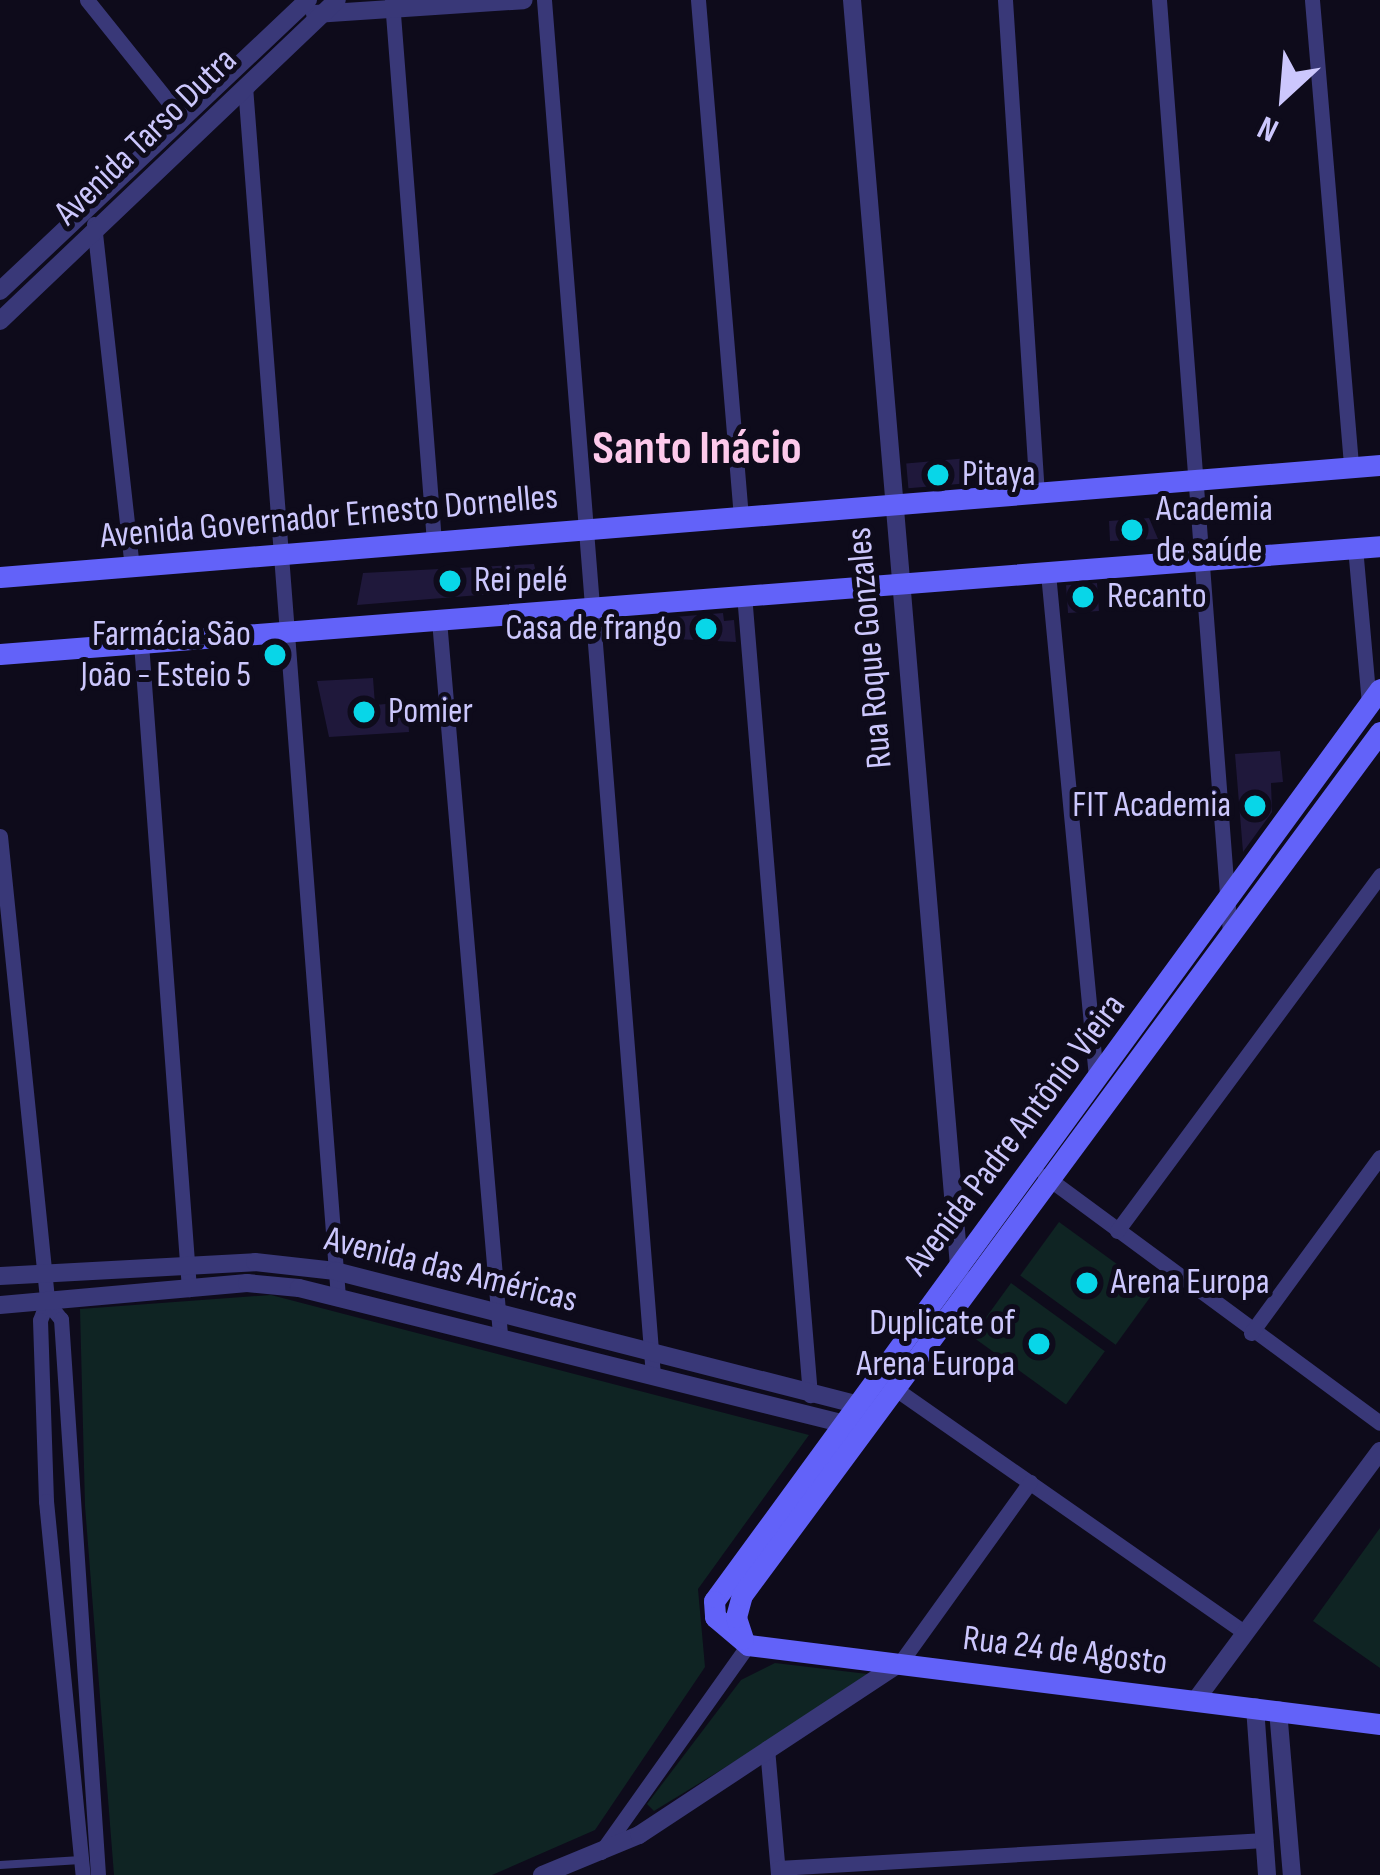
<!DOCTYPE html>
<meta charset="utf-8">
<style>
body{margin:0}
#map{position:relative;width:1380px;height:1875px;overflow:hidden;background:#0e0b1b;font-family:"Sofia Sans Condensed",sans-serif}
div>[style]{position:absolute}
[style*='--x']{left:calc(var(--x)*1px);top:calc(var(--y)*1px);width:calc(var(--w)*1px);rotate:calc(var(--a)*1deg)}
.green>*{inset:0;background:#0f2423;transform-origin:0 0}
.building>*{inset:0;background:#1f183b;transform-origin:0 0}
.service>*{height:8px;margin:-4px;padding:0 4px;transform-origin:4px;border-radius:4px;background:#393878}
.minor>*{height:15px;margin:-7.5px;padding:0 7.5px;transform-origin:7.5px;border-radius:7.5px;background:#393878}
.tertiary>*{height:18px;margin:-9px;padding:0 9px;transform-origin:9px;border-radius:9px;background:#393878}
.secondary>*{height:21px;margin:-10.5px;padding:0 10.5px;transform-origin:10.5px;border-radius:10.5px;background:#6262f9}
.dots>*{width:33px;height:33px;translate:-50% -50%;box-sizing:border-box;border:6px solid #0e0b1b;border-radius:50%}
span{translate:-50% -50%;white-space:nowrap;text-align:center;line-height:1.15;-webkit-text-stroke:10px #0e0b1b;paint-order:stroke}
.street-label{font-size:36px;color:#ccc7fd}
.poi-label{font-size:36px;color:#ccc7fd}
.left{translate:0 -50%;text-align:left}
.right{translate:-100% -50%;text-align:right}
.district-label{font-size:48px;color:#fdc9eb;font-weight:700}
.north{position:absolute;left:1224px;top:36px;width:120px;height:120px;-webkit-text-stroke:9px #0e0b1b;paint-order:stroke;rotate:206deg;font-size:33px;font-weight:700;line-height:48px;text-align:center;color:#ccc7fd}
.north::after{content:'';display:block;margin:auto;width:42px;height:54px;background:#ccc7fd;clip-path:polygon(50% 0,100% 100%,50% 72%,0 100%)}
</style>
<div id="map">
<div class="green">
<i style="left:1059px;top:1222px;width:118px;height:66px;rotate:36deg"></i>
<i style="left:1011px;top:1283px;width:116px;height:66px;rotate:36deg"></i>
<i style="clip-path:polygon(271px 1295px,809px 1435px,698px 1589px,705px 1667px,595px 1830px,492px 1875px,114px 1875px,85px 1506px,80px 1309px)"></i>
<i style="clip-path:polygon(1380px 1528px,1380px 1668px,1313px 1621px)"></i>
<i style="clip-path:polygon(775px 1663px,876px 1675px,654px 1811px,647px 1804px,741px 1680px)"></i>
</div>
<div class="building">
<i style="left:968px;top:458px;width:25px;height:62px;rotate:85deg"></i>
<i style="clip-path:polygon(1149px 518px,1158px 539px,1110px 541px,1109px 521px)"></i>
<i style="clip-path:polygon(534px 564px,540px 590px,357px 605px,363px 573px)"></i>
<i style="left:1097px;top:583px;width:28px;height:31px;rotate:86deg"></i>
<i style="clip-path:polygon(723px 613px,724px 621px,734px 620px,736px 642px,676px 639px,674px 617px)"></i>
<i style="clip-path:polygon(373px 678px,375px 705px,407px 702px,409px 732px,329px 737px,317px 681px)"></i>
<i style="clip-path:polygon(1280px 751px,1283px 782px,1271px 783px,1272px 812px,1243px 852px,1235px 754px)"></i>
</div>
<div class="service">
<i style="--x:0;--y:1865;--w:81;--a:-3.5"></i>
</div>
<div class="minor">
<i style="--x:87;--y:0;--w:149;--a:51.3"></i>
<i style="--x:544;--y:0;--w:1379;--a:85.47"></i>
<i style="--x:698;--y:0;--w:520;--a:85.25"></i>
<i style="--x:1005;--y:0;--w:496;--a:86.3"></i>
<i style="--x:1159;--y:0;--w:936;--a:85.65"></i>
<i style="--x:1312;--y:0;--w:470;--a:85.2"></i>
<i style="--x:392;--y:1;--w:543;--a:85.56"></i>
<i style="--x:245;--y:86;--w:1215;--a:85.61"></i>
<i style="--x:94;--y:224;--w:344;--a:83.7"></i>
<i style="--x:1355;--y:547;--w:158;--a:84.9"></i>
<i style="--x:1048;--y:573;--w:506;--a:84.56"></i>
<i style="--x:744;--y:594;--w:804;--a:85.29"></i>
<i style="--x:439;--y:620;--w:718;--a:85.12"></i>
<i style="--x:141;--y:643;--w:648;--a:85.75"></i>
<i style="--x:0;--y:836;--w:468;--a:84.2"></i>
<i style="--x:47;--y:1302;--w:19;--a:111"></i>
<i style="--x:40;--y:1320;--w:181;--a:88.1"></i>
<i style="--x:46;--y:1501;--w:376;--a:84.4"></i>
<i style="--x:1045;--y:1176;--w:416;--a:36.4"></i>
<i style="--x:1117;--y:1231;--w:443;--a:-53.5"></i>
<i style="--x:47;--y:1302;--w:22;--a:51"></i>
<i style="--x:61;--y:1319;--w:557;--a:86.19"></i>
<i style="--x:1251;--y:1333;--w:218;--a:-53.8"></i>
<i style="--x:887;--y:1383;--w:435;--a:34.9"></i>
<i style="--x:900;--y:1663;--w:223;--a:-54.3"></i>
<i style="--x:767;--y:1748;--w:127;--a:85"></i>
<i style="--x:601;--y:1852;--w:254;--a:-54.6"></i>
<i style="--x:778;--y:1868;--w:488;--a:-3.3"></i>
</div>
<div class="tertiary">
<i style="--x:852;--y:0;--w:1283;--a:85.17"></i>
<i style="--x:315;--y:14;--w:209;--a:-3.8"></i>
<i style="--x:0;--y:291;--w:424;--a:-43.4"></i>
<i style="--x:0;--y:321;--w:465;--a:-43.6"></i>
<i style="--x:0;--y:1276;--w:255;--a:-3.1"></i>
<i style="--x:255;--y:1262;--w:81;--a:6.4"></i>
<i style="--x:335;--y:1271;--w:549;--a:14.34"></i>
<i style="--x:0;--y:1305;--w:248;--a:-5.1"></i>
<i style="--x:247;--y:1283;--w:52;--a:5.5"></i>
<i style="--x:299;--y:1288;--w:571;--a:13.99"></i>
<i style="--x:1195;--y:1701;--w:311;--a:-53.5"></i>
<i style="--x:1255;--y:1707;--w:168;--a:85.9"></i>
<i style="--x:1278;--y:1710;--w:166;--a:85.2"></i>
<i style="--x:542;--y:1875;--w:105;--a:-22.4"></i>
<i style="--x:639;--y:1835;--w:313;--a:-33.4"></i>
</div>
<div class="secondary">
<i style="--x:0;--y:577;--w:1385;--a:-4.64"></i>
<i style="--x:0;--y:654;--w:1384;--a:-4.47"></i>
<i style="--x:1380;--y:689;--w:1129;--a:126.14"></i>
<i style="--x:714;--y:1601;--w:16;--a:86"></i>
<i style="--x:715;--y:1617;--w:43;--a:40.3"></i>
<i style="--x:748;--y:1645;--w:637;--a:7.13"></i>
<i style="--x:743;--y:1639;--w:23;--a:-108"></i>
<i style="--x:736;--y:1617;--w:23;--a:-75"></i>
<i style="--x:742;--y:1595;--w:1073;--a:-53.53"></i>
</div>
<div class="dots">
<i style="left:938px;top:475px;background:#08d6e8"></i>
<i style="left:1132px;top:530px;background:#08d6e8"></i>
<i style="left:450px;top:581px;background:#08d6e8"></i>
<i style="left:1083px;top:597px;background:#08d6e8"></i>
<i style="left:706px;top:629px;background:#08d6e8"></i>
<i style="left:275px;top:655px;background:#08d6e8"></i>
<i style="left:364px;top:712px;background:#08d6e8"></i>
<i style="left:1255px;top:806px;background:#08d6e8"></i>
<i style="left:1087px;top:1283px;background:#08d6e8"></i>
<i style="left:1039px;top:1344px;background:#08d6e8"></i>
</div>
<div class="street-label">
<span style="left:146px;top:137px;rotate:-44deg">Avenida Tarso Dutra</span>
<span style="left:329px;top:517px;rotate:-5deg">Avenida Governador Ernesto Dornelles</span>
<span style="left:870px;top:648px;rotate:-95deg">Rua Roque Gonzales</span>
<span style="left:1015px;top:1135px;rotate:-53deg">Avenida Padre Antônio Vieira</span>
<span style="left:451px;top:1270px;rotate:14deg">Avenida das Américas</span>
<span style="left:1065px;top:1651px;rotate:7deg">Rua 24 de Agosto</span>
</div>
<div class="poi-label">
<span class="left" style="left:962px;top:475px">Pitaya</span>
<span class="left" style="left:1156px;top:530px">Academia<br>de saúde</span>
<span class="left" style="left:474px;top:581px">Rei pelé</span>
<span class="left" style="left:1107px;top:597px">Recanto</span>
<span class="right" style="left:682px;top:629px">Casa de frango</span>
<span class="right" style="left:251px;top:655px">Farmácia São<br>João - Esteio 5</span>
<span class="left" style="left:388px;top:712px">Pomier</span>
<span class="right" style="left:1231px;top:806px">FIT Academia</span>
<span class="left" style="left:1111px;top:1283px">Arena Europa</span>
<span class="right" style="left:1015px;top:1344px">Duplicate of<br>Arena Europa</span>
</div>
<div class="district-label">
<span style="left:697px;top:449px">Santo Inácio</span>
</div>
<div class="north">N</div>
</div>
